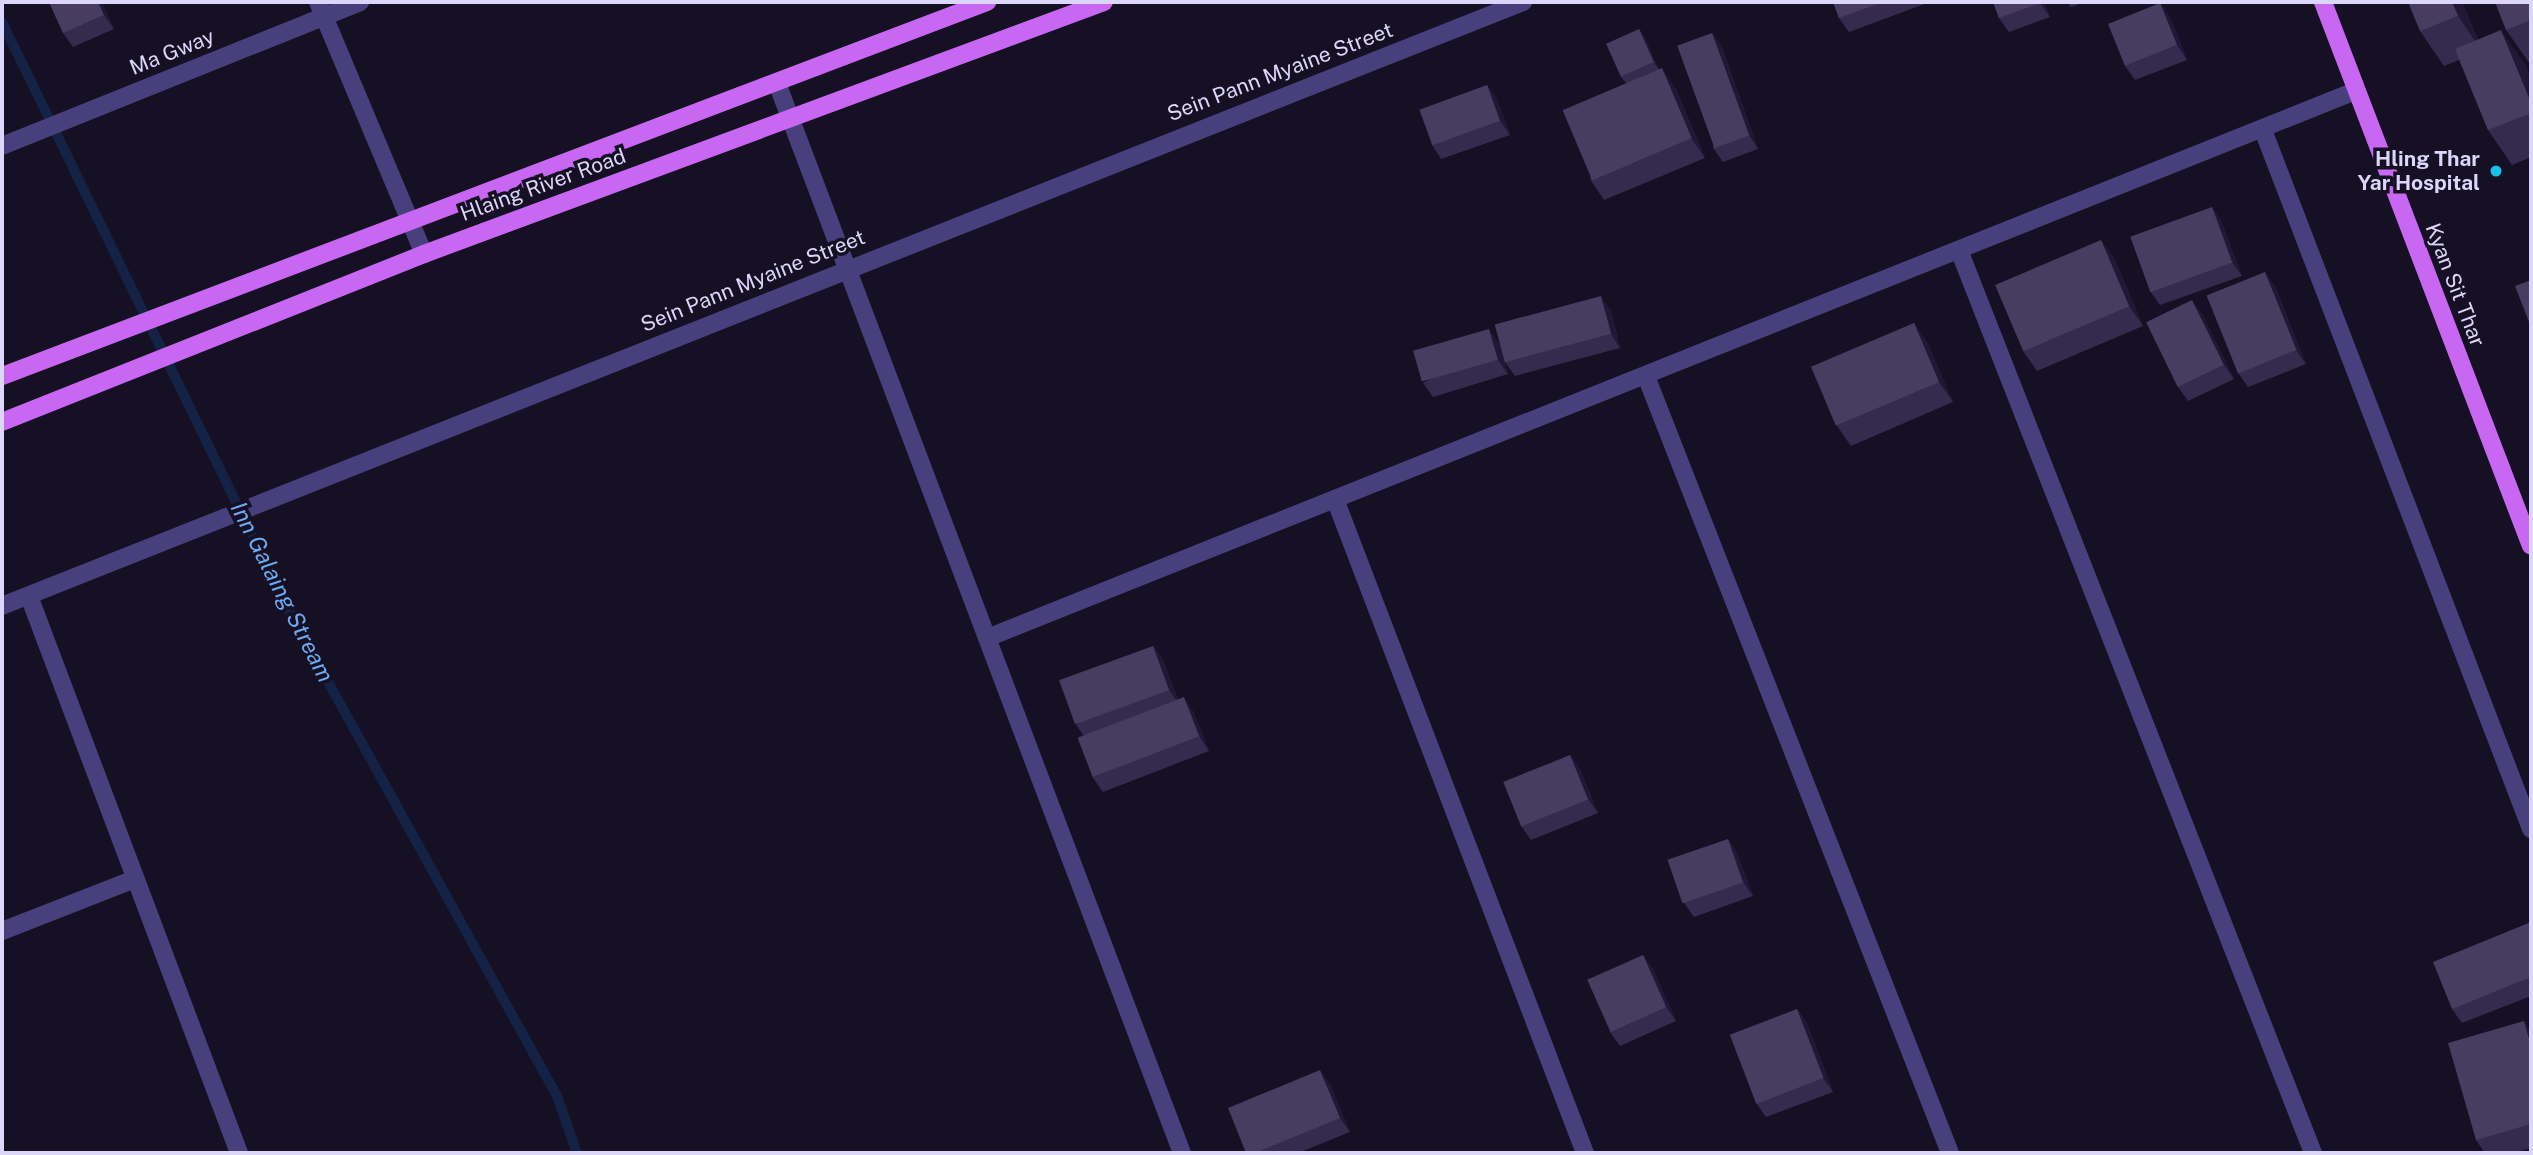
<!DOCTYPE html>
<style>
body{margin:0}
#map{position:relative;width:2533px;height:1155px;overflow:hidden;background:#151023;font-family:"Public Sans",sans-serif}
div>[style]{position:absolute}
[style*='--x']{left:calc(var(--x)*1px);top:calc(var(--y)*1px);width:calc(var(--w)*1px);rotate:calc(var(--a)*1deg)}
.stream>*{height:10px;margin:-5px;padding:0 5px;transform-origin:5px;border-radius:5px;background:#132245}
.minor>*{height:18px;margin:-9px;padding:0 9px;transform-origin:9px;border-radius:9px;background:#47407d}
.major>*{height:18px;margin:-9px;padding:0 9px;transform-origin:9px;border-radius:9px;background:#c867f1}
.wall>*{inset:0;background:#352b4f}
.shaded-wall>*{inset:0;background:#201836}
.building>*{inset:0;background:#473d61;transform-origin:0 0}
.dots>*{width:19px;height:19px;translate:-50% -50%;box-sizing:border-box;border:4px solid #151023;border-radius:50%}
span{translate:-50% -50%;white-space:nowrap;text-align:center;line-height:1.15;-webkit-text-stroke:7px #151023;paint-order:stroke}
.street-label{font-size:21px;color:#ddd6fb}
.poi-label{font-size:21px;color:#ddd6fb;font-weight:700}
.right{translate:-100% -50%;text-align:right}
.water-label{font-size:23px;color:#6eaaf1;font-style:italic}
.frame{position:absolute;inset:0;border:4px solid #ddd6fb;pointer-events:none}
</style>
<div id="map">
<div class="stream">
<i style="--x:2;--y:22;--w:657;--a:64.02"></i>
<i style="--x:290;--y:613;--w:552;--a:61.07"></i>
<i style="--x:557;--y:1096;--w:60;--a:70.7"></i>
</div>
<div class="minor">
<i style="--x:318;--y:2;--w:273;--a:67.2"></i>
<i style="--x:777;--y:83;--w:1144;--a:69.27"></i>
<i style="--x:2263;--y:130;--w:749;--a:69.02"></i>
<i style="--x:2;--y:146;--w:386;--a:-21.9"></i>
<i style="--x:1959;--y:250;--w:970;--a:68.59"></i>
<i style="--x:1646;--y:376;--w:834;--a:68.63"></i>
<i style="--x:1335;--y:499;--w:700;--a:69.08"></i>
<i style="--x:29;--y:596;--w:595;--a:69.34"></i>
<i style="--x:2;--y:606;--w:1637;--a:-21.66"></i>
<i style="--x:987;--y:638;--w:1473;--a:-21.79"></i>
<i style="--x:2;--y:931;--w:143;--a:-21.4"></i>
</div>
<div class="major">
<i style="--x:2323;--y:2;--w:582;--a:69.08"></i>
<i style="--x:2;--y:376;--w:1054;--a:-20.79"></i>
<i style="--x:2;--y:422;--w:454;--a:-21.7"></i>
<i style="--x:424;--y:254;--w:725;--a:-20.33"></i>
</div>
<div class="wall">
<i style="clip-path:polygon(49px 2px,102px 2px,114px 29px,73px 47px,63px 33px)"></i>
<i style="clip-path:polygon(1833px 2px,1930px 2px,1849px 32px,1839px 18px)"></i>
<i style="clip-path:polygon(1993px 2px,2044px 2px,2050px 17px,2009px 32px,1999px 18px)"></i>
<i style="clip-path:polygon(2067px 2px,2086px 2px,2071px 7px)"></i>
<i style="clip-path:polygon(2462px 2px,2478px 40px,2525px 64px,2531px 79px,2531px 157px,2512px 165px,2488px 130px,2459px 60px,2444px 66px,2420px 31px)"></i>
<i style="clip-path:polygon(2531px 2px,2531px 64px,2530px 64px,2506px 30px)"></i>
<i style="clip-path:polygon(2160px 3px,2170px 17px,2187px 60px,2135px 80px,2125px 66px)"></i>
<i style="clip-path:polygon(1639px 29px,1644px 36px,1659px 70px,1676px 89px,1705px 158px,1604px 200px,1590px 179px,1626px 83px,1621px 77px)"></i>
<i style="clip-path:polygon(1712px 33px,1722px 47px,1758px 149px,1723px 162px,1713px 148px)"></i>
<i style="clip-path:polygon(1487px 85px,1497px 99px,1510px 135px,1441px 159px,1432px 145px)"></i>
<i style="clip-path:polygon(2212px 207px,2221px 221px,2242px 276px,2160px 305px,2150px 291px)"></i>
<i style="clip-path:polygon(2101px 240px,2115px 260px,2143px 326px,2037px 371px,2023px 351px)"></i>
<i style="clip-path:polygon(2275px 286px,2306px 364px,2248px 387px,2238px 373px)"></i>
<i style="clip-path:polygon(1611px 310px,1620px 348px,1515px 376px,1505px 362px)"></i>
<i style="clip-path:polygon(2202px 314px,2234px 379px,2188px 401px,2178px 387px)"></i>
<i style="clip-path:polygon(1914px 323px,1928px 344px,1953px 402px,1851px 446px,1837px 426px)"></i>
<i style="clip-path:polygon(1499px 343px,1508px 374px,1433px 397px,1423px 383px)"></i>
<i style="clip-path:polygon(1153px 646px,1163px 660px,1178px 700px,1193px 711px,1209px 751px,1103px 792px,1093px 778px,1084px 736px,1076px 725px)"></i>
<i style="clip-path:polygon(1570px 755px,1580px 769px,1598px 813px,1531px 840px,1521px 826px)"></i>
<i style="clip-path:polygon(1728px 839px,1737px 853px,1753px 896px,1694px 917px,1684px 903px)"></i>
<i style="clip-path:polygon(2531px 922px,2531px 996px,2462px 1023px,2452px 1009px)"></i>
<i style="clip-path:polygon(1643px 955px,1653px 969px,1676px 1021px,1620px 1046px,1610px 1032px)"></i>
<i style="clip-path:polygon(1797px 1009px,1807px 1023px,1833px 1092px,1766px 1117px,1756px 1103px)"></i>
<i style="clip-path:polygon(2531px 1032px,2531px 1148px,2513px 1153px,2485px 1153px,2476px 1140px)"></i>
<i style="clip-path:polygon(1330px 1084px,1350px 1132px,1298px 1153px,1246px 1153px)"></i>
</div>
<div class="shaded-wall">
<i style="clip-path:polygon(98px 2px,102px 2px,114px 29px,104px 15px)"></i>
<i style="clip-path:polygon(2040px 2px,2044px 2px,2050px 17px,2040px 3px)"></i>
<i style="clip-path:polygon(2452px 2px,2462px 2px,2482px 51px,2458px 16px)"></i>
<i style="clip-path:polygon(2160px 3px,2170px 17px,2187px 60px,2177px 45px)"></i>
<i style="clip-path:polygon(1639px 29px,1644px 36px,1659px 70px,1654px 62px)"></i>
<i style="clip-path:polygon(2501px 30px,2525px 64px,2531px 79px,2531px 103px)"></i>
<i style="clip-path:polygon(1712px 33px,1722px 47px,1758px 149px,1749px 135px)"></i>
<i style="clip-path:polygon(1662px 68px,1676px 89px,1705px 158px,1691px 138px)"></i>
<i style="clip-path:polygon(1487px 85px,1497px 99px,1510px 135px,1500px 121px)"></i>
<i style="clip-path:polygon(2212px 207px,2221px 221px,2242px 276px,2232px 262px)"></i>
<i style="clip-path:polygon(2101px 240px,2115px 260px,2143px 326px,2129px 306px)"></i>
<i style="clip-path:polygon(2265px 272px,2275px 286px,2306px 364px,2296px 350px)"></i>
<i style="clip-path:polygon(1601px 296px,1611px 310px,1620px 348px,1611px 334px)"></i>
<i style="clip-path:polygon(2192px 300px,2202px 314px,2234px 379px,2224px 365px)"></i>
<i style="clip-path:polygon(1914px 323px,1928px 344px,1953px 402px,1939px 382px)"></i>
<i style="clip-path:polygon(1489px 329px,1499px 343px,1508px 374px,1498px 360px)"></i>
<i style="clip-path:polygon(1153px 646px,1163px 660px,1179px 704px,1169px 690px)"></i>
<i style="clip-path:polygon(1184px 697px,1193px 711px,1209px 751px,1199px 736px)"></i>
<i style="clip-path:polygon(1570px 755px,1580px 769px,1598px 813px,1588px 799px)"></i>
<i style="clip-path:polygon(1728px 839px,1737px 853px,1753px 896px,1743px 882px)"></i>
<i style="clip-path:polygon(1643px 955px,1653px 969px,1676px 1021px,1666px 1007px)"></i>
<i style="clip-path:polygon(1797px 1009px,1807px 1023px,1833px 1092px,1823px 1078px)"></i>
<i style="clip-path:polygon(2524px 1021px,2531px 1032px,2531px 1046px)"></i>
<i style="clip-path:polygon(1320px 1070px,1330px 1084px,1350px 1132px,1340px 1118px)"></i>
</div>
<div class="building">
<i style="clip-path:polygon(49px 2px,98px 2px,104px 15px,63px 33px)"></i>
<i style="clip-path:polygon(1833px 2px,1883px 2px,1839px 18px)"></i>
<i style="clip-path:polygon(1993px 2px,2040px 2px,2040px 3px,1999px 18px)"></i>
<i style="clip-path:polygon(2408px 2px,2452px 2px,2458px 16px,2420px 31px)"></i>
<i style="clip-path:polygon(2495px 2px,2531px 2px,2531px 20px,2506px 30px)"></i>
<i style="left:2160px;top:3px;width:45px;height:56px;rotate:68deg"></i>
<i style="left:1639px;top:29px;width:36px;height:36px;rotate:66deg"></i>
<i style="clip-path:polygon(2501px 30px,2531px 103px,2531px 113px,2488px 130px,2455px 49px)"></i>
<i style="left:1712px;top:33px;width:109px;height:37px;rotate:70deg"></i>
<i style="left:1662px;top:68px;width:76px;height:108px;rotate:67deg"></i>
<i style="left:1487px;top:85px;width:38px;height:72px;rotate:70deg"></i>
<i style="left:2212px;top:207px;width:59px;height:87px;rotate:70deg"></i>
<i style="left:2101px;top:240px;width:72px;height:115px;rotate:67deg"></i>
<i style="left:2265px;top:272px;width:84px;height:63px;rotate:68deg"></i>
<i style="clip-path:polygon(2531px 280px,2531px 327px,2515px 286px)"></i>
<i style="left:1601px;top:296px;width:39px;height:110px;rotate:75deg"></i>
<i style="left:2192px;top:300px;width:72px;height:51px;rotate:64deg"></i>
<i style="left:1914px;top:323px;width:64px;height:112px;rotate:67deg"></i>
<i style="left:1489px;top:329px;width:32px;height:79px;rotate:74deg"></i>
<i style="left:1153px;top:646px;width:47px;height:100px;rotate:70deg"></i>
<i style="left:1184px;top:697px;width:42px;height:114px;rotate:69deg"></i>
<i style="left:1570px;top:755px;width:48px;height:72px;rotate:68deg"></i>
<i style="left:1728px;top:839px;width:46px;height:64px;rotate:71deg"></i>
<i style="clip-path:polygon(2531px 922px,2531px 977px,2452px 1009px,2433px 962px)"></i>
<i style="left:1643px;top:955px;width:57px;height:61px;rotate:66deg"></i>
<i style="left:1797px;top:1009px;width:74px;height:72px;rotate:69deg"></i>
<i style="clip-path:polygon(2524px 1021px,2531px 1046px,2531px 1124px,2476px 1140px,2448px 1043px)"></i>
<i style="clip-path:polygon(1320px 1070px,1340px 1118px,1255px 1153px,1246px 1153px,1228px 1108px)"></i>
</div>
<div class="dots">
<i style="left:2496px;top:171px;background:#16c2e7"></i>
</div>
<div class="street-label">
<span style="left:172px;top:52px;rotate:-22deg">Ma Gway</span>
<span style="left:1280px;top:72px;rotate:-21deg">Sein Pann Myaine Street</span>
<span style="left:543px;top:185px;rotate:-20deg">Hlaing River Road</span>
<span style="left:753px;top:281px;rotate:-22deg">Sein Pann Myaine Street</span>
<span style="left:2455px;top:285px;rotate:69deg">Kyan Sit Thar</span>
</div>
<div class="poi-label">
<span class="right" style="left:2480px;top:171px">Hling Thar<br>Yar Hospital</span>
</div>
<div class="water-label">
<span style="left:282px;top:592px;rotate:63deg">Inn Galaing Stream</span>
</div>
<div class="frame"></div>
</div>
